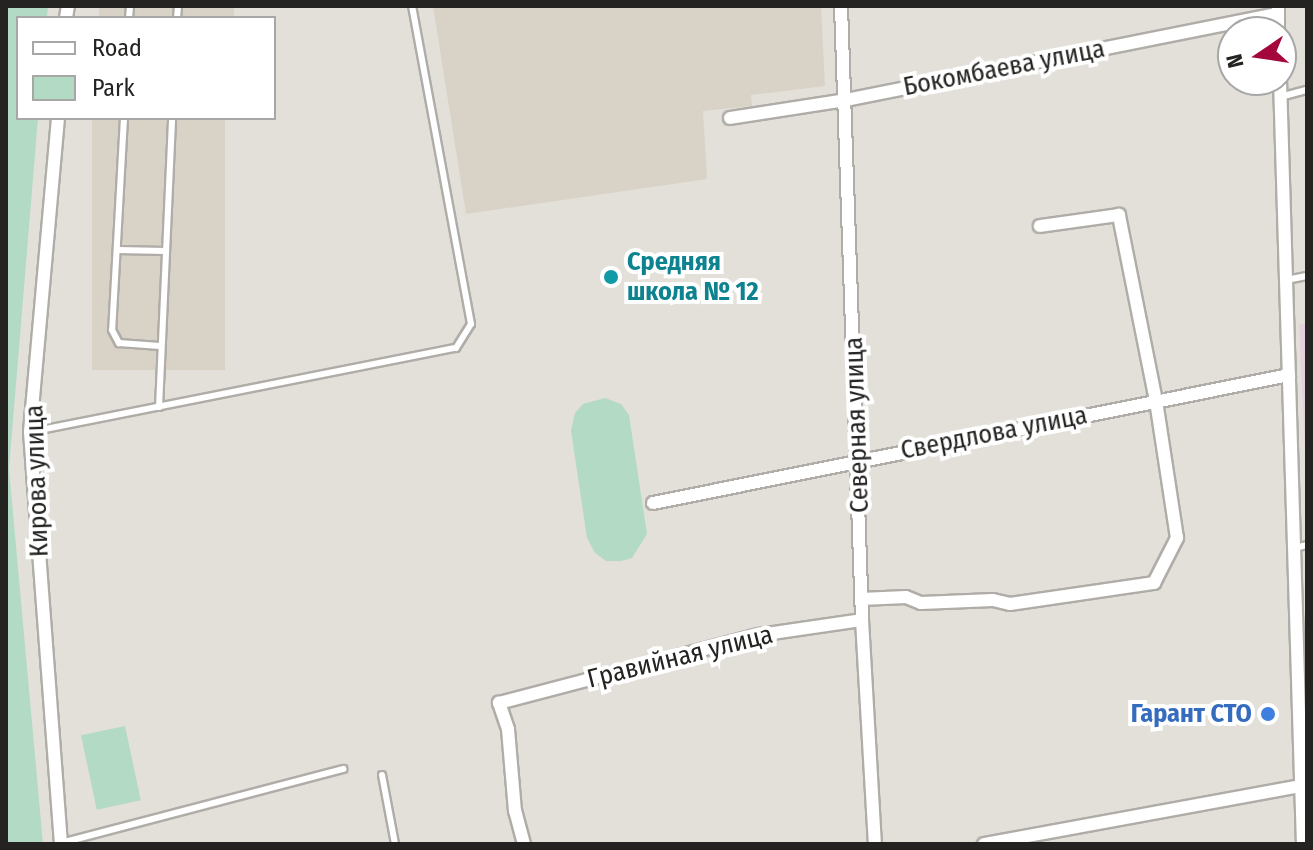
<!DOCTYPE html>
<meta charset="utf-8">
<style>
body{margin:0}
#map{position:relative;width:1313px;height:850px;overflow:hidden;background:#e3e0da;font-family:"Fira Sans Condensed",sans-serif}
div>[style]{position:absolute}
[style*='--x']{left:calc(var(--x)*1px);top:calc(var(--y)*1px);width:calc(var(--w)*1px);rotate:calc(var(--a)*1deg)}
.built>*{inset:0;background:#d9d3c7;transform-origin:0 0}
.education>*{inset:0;background:#e5d0de}
.green>*{inset:0;background:#b3dac4;transform-origin:0 0}
.roads{filter:drop-shadow(2px 0 #b0ada8) drop-shadow(-2px 0 #b0ada8) drop-shadow(0 2px #b0ada8) drop-shadow(0 -2px #b0ada8)}
.lane>*{height:6px;margin:-3px;padding:0 3px;transform-origin:3px;border-radius:3px;background:#fff}
.street>*{height:12px;margin:-6px;padding:0 6px;transform-origin:6px;border-radius:6px;background:#fff}
.dots>*{width:22px;height:22px;translate:-50% -50%;box-sizing:border-box;border:4px solid #fff;border-radius:50%}
span{translate:-50% -50%;white-space:nowrap;text-align:center;line-height:1.15;-webkit-text-stroke:8px #fff;paint-order:stroke}
.street-label{font-size:26px;color:#242321}
.culture-label{font-size:26px;color:#0d838f;font-weight:700}
.left{translate:0 -50%;text-align:left}
.shop-label{font-size:26px;color:#366cbe;font-weight:700}
.right{translate:-100% -50%;text-align:right}
.frame{position:absolute;inset:0;border:8px solid #242321;pointer-events:none}
.legend{position:absolute;left:16px;top:16px;width:260px;height:104px;box-sizing:border-box;background:#fff;border:2px solid #a7a7a6;margin:0;padding:10px 14px;list-style:none;font-size:24px;color:#242321}
.legend li{display:flex;align-items:center;gap:16px;height:40px}
.legend b{width:40px;border:2px solid #a7a7a6}
.north{position:absolute;left:1217px;top:16px;width:80px;height:80px;box-sizing:border-box;background:#fff;border:2px solid #a7a7a6;border-radius:50%;rotate:257deg;font-size:22px;font-weight:700;line-height:32px;text-align:center;color:#242321}
.north::after{content:'';display:block;margin:auto;width:28px;height:36px;background:#a4073c;clip-path:polygon(50% 0,100% 100%,50% 72%,0 100%)}
</style>
<div id="map">
<div class="built">
<i style="left:99px;top:6px;width:135px;height:12px"></i>
<i style="clip-path:polygon(433px 6px,821px 6px,825px 86px,751px 95px,752px 106px,703px 111px,707px 179px,466px 214px)"></i>
<i style="left:92px;top:118px;width:133px;height:252px"></i>
</div>
<div class="education">
<i style="clip-path:polygon(1299px 324px,1307px 324px,1307px 493px)"></i>
</div>
<div class="green">
<i style="clip-path:polygon(6px 6px,48px 6px,47px 18px,18px 18px,18px 118px,38px 118px,9px 469px,43px 844px,6px 844px)"></i>
<i style="clip-path:polygon(605px 398px,621px 404px,629px 415px,647px 534px,632px 558px,621px 561px,606px 561px,595px 553px,587px 538px,571px 431px,575px 413px,583px 404px)"></i>
<i style="left:125px;top:726px;width:76px;height:45px;rotate:78deg"></i>
</div>
<div class="roads">
<div class="lane">
<i style="--x:129;--y:18;--w:12;--a:-85"></i>
<i style="--x:177;--y:18;--w:12;--a:-85"></i>
<i style="--x:1280;--y:97;--w:28;--a:-15"></i>
<i style="--x:124;--y:118;--w:212;--a:93.2"></i>
<i style="--x:112;--y:330;--w:15;--a:62"></i>
<i style="--x:119;--y:343;--w:41;--a:4.2"></i>
<i style="--x:118;--y:250;--w:47;--a:1.2"></i>
<i style="--x:1286;--y:280;--w:21;--a:-11"></i>
<i style="--x:159;--y:407;--w:289;--a:-87.4"></i>
<i style="--x:30;--y:432;--w:434;--a:-11.2"></i>
<i style="--x:456;--y:348;--w:28;--a:-58"></i>
<i style="--x:471;--y:324;--w:323;--a:-100.5"></i>
<i style="--x:1294;--y:548;--w:13;--a:-13"></i>
<i style="--x:382;--y:775;--w:70;--a:79.3"></i>
<i style="--x:61;--y:843;--w:292;--a:-14.7"></i>
</div>
<div class="street">
<i style="--x:841;--y:6;--w:614;--a:88.04"></i>
<i style="--x:862;--y:620;--w:224;--a:86.7"></i>
<i style="--x:1278;--y:9;--w:23;--a:90"></i>
<i style="--x:66;--y:18;--w:12;--a:-81"></i>
<i style="--x:1280;--y:80;--w:764;--a:88.28"></i>
<i style="--x:58;--y:118;--w:315;--a:95.1"></i>
<i style="--x:30;--y:432;--w:413;--a:85.7"></i>
<i style="--x:730;--y:118;--w:117;--a:-8.8"></i>
<i style="--x:846;--y:100;--w:440;--a:-11.3"></i>
<i style="--x:653;--y:503;--w:649;--a:-11.38"></i>
<i style="--x:861;--y:599;--w:45;--a:-2.5"></i>
<i style="--x:906;--y:597;--w:16;--a:22"></i>
<i style="--x:921;--y:603;--w:72;--a:-2.4"></i>
<i style="--x:993;--y:600;--w:17;--a:13"></i>
<i style="--x:1010;--y:604;--w:146;--a:-8.3"></i>
<i style="--x:1154;--y:583;--w:51;--a:-62.9"></i>
<i style="--x:1177;--y:538;--w:139;--a:-98.7"></i>
<i style="--x:1156;--y:401;--w:190;--a:-101.3"></i>
<i style="--x:1119;--y:215;--w:80;--a:172.1"></i>
<i style="--x:524;--y:844;--w:34;--a:-105"></i>
<i style="--x:515;--y:811;--w:82;--a:-94.9"></i>
<i style="--x:508;--y:729;--w:28;--a:-109"></i>
<i style="--x:499;--y:703;--w:269;--a:-14.7"></i>
<i style="--x:759;--y:635;--w:104;--a:-8.3"></i>
<i style="--x:984;--y:844;--w:322;--a:-10.4"></i>
</div>
</div>
<div class="dots">
<i style="left:611px;top:277px;background:#0f9aa8"></i>
<i style="left:1268px;top:714px;background:#3f7fe0"></i>
</div>
<div class="street-label">
<span style="left:1004px;top:68px;rotate:-11deg">Бокомбаева улица</span>
<span style="left:857px;top:425px;rotate:-92deg">Северная улица</span>
<span style="left:994px;top:433px;rotate:-11deg">Свердлова улица</span>
<span style="left:37px;top:481px;rotate:-92deg">Кирова улица</span>
<span style="left:680px;top:657px;rotate:-14deg">Гравийная улица</span>
</div>
<div class="culture-label">
<span class="left" style="left:627px;top:277px">Средняя<br>школа № 12</span>
</div>
<div class="shop-label">
<span class="right" style="left:1252px;top:714px">Гарант СТО</span>
</div>
<div class="frame"></div>
<ul class="legend">
<li><b style="height:10px;background:#fff"></b>Road</li>
<li><b style="height:22px;background:#b3dac4"></b>Park</li>
</ul>
<div class="north">N</div>
</div>
